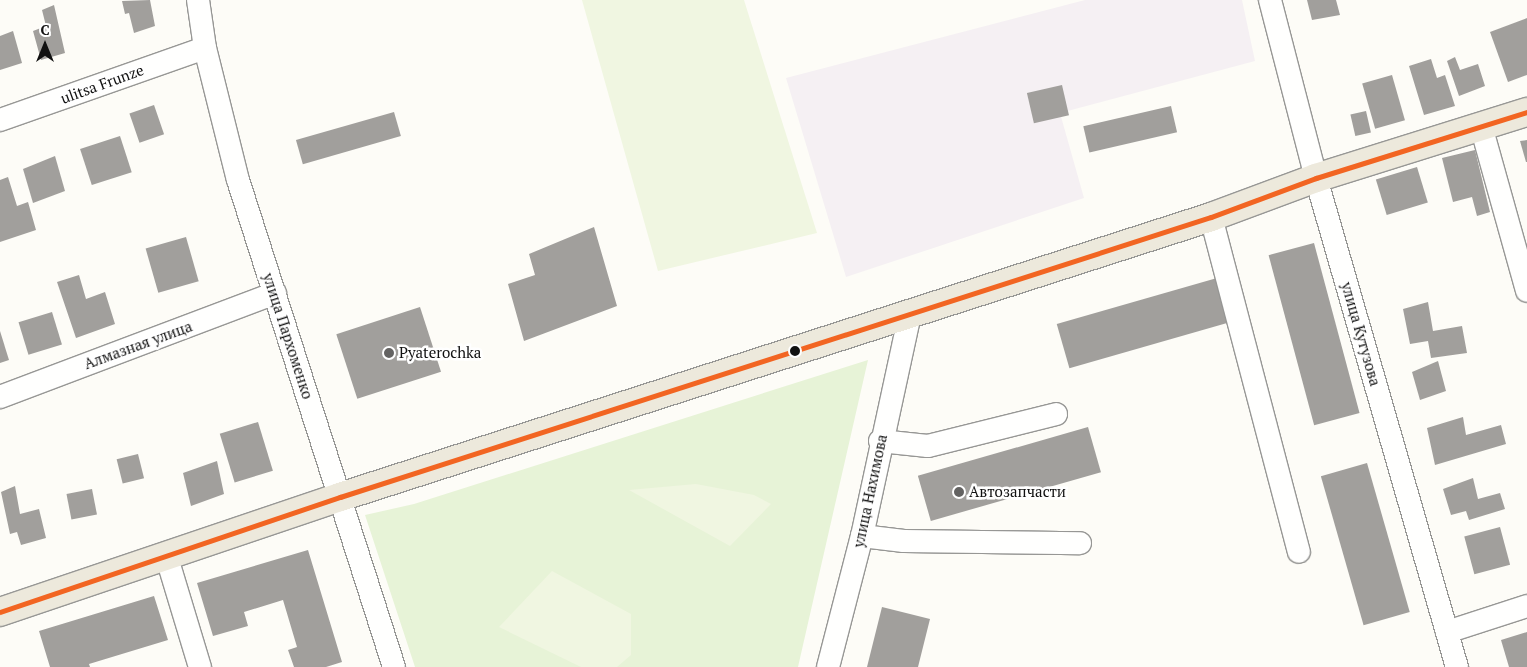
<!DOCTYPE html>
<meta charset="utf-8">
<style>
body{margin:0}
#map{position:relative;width:1527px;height:667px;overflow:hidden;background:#fdfcf7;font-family:"PT Serif",serif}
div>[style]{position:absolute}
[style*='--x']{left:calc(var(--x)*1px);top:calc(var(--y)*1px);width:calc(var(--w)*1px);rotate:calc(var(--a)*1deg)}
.industrial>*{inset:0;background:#f5f0f3}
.green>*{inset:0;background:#e7f3d7}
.pitch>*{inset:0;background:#f0f6e1}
.building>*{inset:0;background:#a19f9c;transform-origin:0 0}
.roads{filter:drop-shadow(1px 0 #979795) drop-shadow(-1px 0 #979795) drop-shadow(0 1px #979795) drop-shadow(0 -1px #979795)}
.minor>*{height:22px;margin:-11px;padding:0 11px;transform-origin:11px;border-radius:11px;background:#fffffe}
.major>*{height:28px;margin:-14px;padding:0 14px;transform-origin:14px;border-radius:14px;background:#ede9dc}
.bus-1>*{height:5px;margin:-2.5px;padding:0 2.5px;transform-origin:2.5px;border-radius:2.5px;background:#f26522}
.dots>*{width:14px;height:14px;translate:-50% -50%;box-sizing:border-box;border:2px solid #fff;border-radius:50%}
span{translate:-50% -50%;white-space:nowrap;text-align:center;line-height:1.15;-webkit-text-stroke:5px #fff;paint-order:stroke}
.street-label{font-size:15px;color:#111}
.poi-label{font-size:15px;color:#111}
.left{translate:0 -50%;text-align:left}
.north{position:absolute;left:20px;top:20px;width:50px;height:50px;-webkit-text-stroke:4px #fff;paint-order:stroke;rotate:0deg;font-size:14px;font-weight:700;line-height:20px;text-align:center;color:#111}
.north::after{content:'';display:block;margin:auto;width:18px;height:22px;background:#111;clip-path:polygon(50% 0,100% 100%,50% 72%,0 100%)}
</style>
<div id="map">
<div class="industrial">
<i style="clip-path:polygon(1085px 0,1242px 0,1255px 61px,1060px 113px,1084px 198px,846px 277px,786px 78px)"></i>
</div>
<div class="green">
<i style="clip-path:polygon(868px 360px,798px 667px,415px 667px,365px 515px,414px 504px)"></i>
</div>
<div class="pitch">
<i style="clip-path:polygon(582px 0,744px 0,817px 233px,658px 271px)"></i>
<i style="clip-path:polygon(696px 484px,754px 495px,771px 504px,730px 546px,629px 490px)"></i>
<i style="clip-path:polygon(552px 571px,631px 614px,631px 655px,617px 667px,581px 667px,499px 627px)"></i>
</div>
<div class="building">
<i style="clip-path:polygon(150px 0,155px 26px,134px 33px,129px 13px,125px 14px,122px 1px)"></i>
<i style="clip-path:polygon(1307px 0,1336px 0,1340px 15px,1312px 20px)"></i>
<i style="clip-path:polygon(54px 5px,65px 53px,41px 60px,33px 31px,46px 26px,42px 10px)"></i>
<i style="clip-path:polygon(1527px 18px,1527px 75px,1508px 82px,1490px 32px)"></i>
<i style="clip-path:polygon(13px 31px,22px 63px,0 70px,0 36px)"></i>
<i style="clip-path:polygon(1455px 57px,1460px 70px,1478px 64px,1485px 86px,1459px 96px,1447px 61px)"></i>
<i style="clip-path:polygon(1431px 59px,1437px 78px,1445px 75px,1455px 106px,1424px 115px,1409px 66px)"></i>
<i style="left:1392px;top:75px;width:47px;height:31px;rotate:74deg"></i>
<i style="left:1062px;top:85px;width:31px;height:36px;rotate:77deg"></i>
<i style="left:154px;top:105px;width:31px;height:26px;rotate:71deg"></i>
<i style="left:1171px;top:106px;width:27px;height:90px;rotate:77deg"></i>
<i style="left:1366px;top:111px;width:22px;height:16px;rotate:77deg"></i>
<i style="left:394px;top:112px;width:25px;height:102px;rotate:74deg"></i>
<i style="left:120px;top:136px;width:38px;height:42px;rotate:72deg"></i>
<i style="clip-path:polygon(1527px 140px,1527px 162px,1526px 162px,1520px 141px)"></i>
<i style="clip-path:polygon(1475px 150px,1490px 212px,1477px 216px,1472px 197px,1453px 202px,1442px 158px)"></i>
<i style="clip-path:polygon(55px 156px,65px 191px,33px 203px,23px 169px)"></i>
<i style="left:1417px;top:167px;width:37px;height:43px;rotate:73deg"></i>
<i style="clip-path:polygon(8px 177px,17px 206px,28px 202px,36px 230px,0 242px,0 180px)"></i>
<i style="clip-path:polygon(594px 227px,617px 306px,524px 341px,508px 284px,535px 275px,529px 254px)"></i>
<i style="left:186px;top:237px;width:46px;height:42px;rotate:74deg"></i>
<i style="left:1314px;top:243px;width:176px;height:47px;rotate:75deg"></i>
<i style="clip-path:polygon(79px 275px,86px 299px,105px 292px,115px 324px,76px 338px,57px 282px)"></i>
<i style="left:1224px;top:276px;width:46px;height:174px;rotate:74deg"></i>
<i style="clip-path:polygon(1428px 302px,1433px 331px,1462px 326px,1467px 353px,1431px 358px,1428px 341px,1410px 344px,1403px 309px)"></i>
<i style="left:420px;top:307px;width:68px;height:88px;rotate:72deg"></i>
<i style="left:52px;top:312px;width:34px;height:35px;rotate:73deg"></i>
<i style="clip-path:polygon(0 331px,9px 360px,0 363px)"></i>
<i style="clip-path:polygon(1438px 361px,1446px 391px,1420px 400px,1412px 372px)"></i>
<i style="clip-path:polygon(1463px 417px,1466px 435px,1501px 425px,1506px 444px,1435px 465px,1427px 428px)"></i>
<i style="left:258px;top:422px;width:51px;height:40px;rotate:73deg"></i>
<i style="left:1088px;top:427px;width:47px;height:177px;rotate:74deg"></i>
<i style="left:138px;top:454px;width:25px;height:22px;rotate:76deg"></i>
<i style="clip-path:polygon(217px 461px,224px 494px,191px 506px,183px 473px)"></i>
<i style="left:1367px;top:463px;width:155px;height:48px;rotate:74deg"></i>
<i style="clip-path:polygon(1473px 478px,1478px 499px,1500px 493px,1505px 509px,1469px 520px,1466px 511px,1451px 515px,1443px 489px)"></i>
<i style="clip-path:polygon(15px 486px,20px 514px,39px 509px,46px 538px,21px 545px,17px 532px,10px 534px,1px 492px)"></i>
<i style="left:92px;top:489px;width:26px;height:26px;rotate:79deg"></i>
<i style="left:1500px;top:527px;width:39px;height:37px;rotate:75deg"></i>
<i style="clip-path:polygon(308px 550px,342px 662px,326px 667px,294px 667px,288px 650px,297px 647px,283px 600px,244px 612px,248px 626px,213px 636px,197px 583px)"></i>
<i style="clip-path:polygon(154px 596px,168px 640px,89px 664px,90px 667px,50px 667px,39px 631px)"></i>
<i style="clip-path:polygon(882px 607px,930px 619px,918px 667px,867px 667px)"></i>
<i style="clip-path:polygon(1527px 632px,1527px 667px,1509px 667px,1501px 640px)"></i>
</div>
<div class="roads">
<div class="minor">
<i style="--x:198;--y:0;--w:49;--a:81.7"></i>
<i style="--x:205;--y:48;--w:136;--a:76"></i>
<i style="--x:238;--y:180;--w:511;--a:72.24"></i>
<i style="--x:1270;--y:0;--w:184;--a:75.5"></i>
<i style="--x:1316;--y:178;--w:509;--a:73.92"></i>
<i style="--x:0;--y:120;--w:217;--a:-19.4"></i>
<i style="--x:1481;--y:126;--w:171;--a:74.4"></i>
<i style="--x:1211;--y:217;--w:346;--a:75.3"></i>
<i style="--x:0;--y:397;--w:294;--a:-20.7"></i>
<i style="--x:880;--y:441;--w:48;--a:5.9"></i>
<i style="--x:928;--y:446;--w:132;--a:-14"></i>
<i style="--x:862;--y:536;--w:42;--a:6.8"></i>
<i style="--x:904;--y:541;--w:176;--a:0.7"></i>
<i style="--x:167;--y:558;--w:114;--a:73.2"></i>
<i style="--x:1447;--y:632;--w:84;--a:-18"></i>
<i style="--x:828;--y:667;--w:135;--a:-75.5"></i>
<i style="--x:862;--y:536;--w:227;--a:-77.8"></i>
</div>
<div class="major">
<i style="--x:0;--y:612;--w:359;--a:-18.7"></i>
<i style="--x:340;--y:497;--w:915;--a:-17.82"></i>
<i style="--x:1211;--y:217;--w:112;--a:-20.4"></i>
<i style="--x:1316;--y:178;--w:221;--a:-17.4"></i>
</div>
</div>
<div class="bus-1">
<i style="--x:0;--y:612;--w:359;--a:-18.7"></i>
<i style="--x:340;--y:497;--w:915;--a:-17.82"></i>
<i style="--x:1211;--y:217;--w:112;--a:-20.4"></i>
<i style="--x:1316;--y:178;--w:221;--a:-17.4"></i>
</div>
<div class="dots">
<i style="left:795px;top:351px;background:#111"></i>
<i style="left:389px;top:353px;background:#646362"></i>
<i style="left:959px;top:492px;background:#646362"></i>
</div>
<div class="street-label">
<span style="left:102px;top:84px;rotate:-20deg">ulitsa Frunze</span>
<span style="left:1361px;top:334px;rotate:74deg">улица Кутузова</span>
<span style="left:288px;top:336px;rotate:72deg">улица Пархоменко</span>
<span style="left:138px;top:345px;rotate:-20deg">Алмазная улица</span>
<span style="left:870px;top:491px;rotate:-78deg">улица Нахимова</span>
</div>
<div class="poi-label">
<span class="left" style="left:399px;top:353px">Pyaterochka</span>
<span class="left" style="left:969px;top:492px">Автозапчасти</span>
</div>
<div class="north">С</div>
</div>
